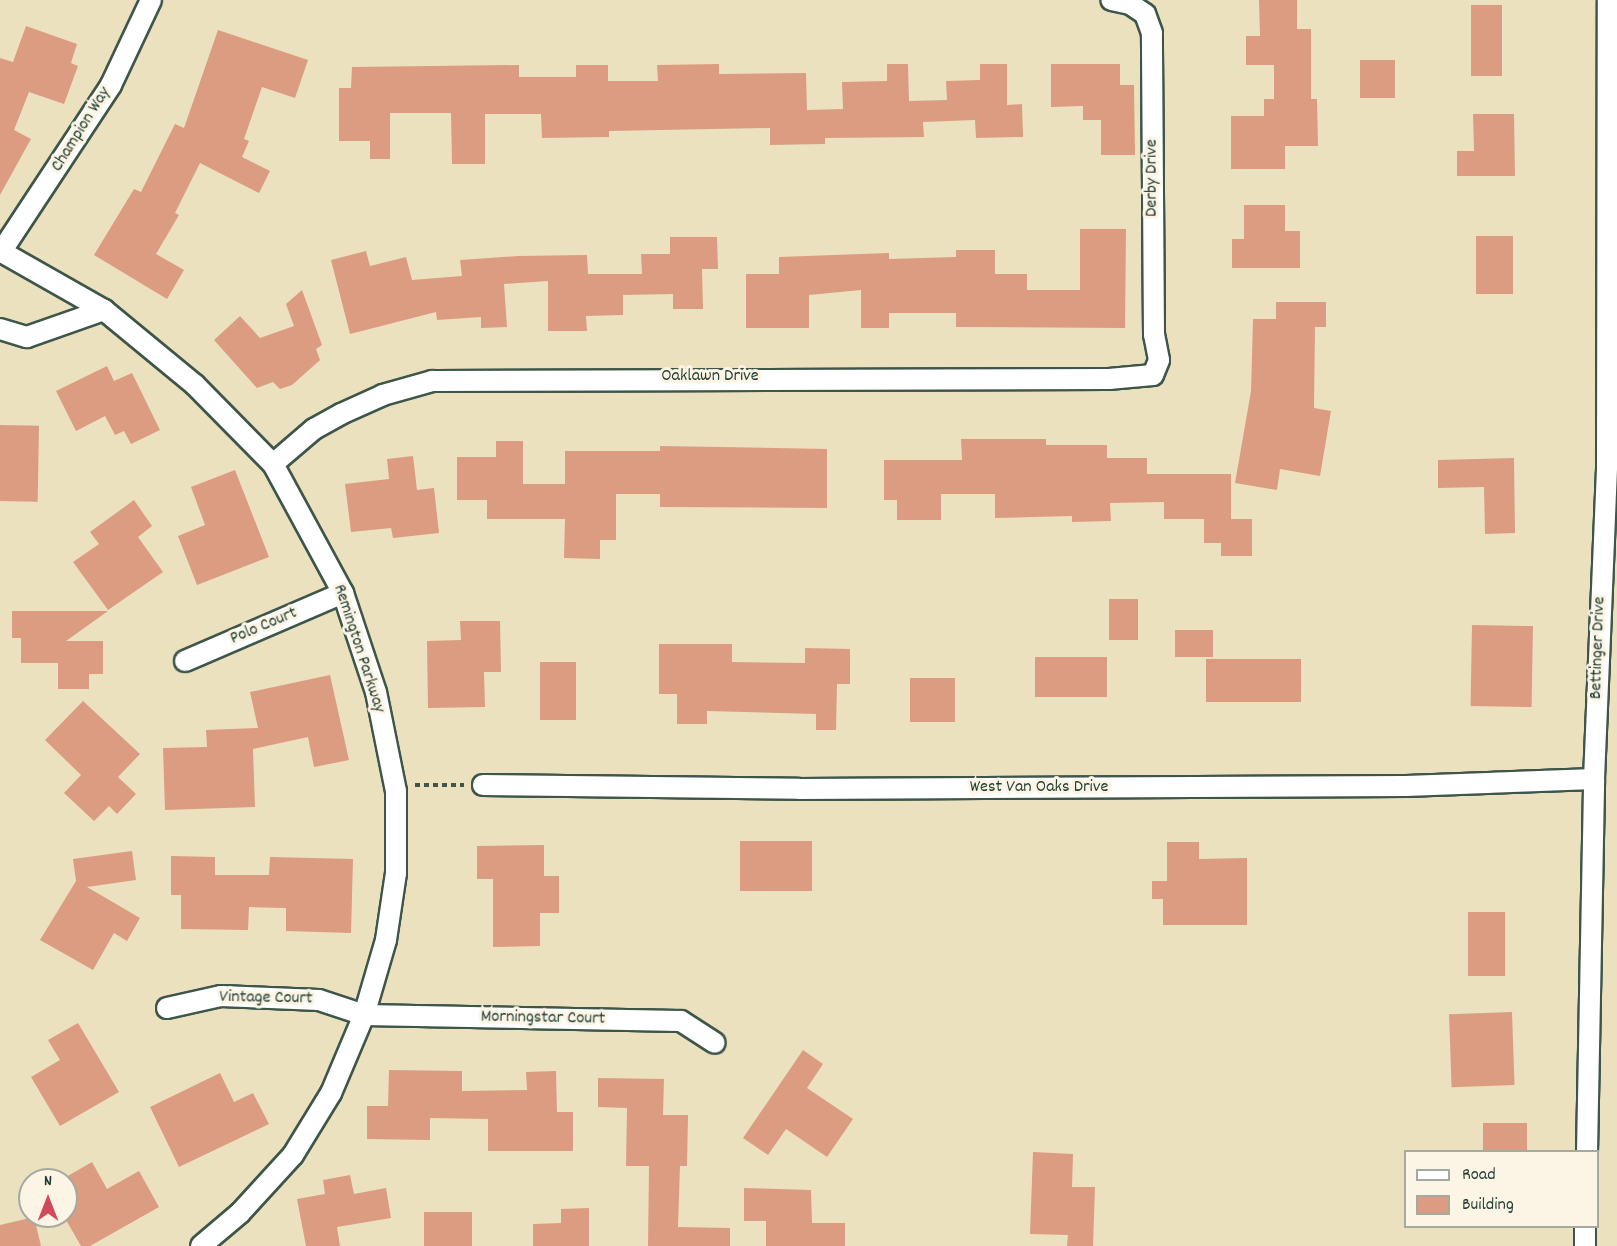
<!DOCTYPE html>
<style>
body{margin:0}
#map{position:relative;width:1617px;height:1246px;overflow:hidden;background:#ece1be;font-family:Dekko,sans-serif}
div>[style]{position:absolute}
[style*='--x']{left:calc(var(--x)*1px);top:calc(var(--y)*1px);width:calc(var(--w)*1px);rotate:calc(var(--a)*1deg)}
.building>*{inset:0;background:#db9c82;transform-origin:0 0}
.path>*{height:4px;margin-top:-2px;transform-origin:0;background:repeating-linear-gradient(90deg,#3e5649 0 4.5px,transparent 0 9px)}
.roads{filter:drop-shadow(2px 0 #3e5649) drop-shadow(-2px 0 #3e5649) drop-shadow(0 2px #3e5649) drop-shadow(0 -2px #3e5649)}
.minor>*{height:20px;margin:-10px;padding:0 10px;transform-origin:10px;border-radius:10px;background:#fff}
span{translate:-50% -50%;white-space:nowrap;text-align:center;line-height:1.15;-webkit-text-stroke:6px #fcf5e5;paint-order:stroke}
.street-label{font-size:18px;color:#1f3d34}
.legend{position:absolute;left:1404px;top:1150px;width:195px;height:78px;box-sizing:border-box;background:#fcf5e5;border:2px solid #a4ab9e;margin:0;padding:8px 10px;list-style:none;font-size:18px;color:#1f3d34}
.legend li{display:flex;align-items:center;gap:12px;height:30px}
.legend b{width:30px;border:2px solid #a4ab9e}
.north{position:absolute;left:18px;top:1168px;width:60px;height:60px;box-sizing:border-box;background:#fcf5e5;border:2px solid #a4ab9e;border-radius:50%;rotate:0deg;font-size:16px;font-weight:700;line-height:24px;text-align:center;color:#1f3d34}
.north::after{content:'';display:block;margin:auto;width:21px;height:27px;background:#d1495b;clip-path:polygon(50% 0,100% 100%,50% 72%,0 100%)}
</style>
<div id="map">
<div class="building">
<i style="clip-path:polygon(1259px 0,1297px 0,1297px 29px,1311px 29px,1311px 99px,1317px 99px,1318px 146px,1285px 146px,1285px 169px,1231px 169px,1231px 116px,1264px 116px,1264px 99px,1274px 99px,1274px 65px,1246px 65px,1246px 36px,1260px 36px)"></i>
<i style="left:1471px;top:5px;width:31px;height:71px"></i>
<i style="clip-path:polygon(26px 26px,77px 44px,71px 63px,78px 66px,64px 104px,29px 92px,14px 130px,31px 139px,0 195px,0 58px,13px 62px)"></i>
<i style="clip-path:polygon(218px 30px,308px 60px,295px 98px,262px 87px,244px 139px,249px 141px,242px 157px,270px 171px,259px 193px,200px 163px,175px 213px,179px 215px,156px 254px,184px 270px,167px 299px,94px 255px,134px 189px,141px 192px,175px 124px,184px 128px)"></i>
<i style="left:1360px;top:60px;width:35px;height:38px"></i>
<i style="clip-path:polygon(719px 64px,719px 74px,806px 73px,807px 110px,843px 109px,842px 82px,887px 81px,887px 64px,908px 64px,909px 101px,947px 100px,946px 81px,980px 80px,980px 64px,1007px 64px,1007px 105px,1022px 104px,1023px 137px,976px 138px,975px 120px,923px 122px,924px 137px,825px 138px,825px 144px,770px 145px,770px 128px,609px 131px,609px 137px,542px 138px,541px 114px,485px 114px,485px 164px,452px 164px,451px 113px,390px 113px,390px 159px,370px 159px,370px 141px,339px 141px,339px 88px,351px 88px,352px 67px,519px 65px,519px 77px,576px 77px,576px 65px,608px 65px,608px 81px,658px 81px,657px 65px)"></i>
<i style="clip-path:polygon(1051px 64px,1120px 64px,1120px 85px,1134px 85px,1135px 155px,1101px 155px,1101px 120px,1083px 120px,1083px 106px,1051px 107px)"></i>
<i style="clip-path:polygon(1473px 114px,1514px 114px,1515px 176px,1457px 176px,1457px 151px,1474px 151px)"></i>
<i style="clip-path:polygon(1244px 205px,1285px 205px,1285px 231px,1300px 231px,1300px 268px,1232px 268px,1232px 239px,1244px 239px)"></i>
<i style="clip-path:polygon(1080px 229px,1126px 229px,1125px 328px,956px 327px,956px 313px,889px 313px,889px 328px,861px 328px,861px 290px,809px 295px,809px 328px,746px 328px,746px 274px,779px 274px,779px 257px,889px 253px,889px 259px,956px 257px,956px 250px,995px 250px,995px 274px,1027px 274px,1027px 290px,1080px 290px)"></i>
<i style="left:1476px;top:236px;width:37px;height:58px"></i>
<i style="clip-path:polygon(670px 237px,717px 237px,718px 269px,702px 269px,703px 309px,673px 309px,673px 294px,623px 295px,623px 315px,586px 316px,587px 331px,548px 331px,548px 281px,504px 284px,507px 327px,481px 328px,481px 317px,437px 320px,436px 312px,350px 334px,331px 260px,366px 251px,370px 266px,406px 257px,412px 280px,462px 276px,460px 260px,518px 256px,587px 255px,588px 274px,642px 274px,641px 254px,670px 254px)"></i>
<i style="clip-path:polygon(302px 290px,322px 345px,316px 349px,320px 360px,292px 385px,280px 389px,273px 382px,257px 388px,214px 340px,240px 316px,260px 338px,294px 326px,286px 304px)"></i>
<i style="clip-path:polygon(1276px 302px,1326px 302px,1326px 327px,1315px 327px,1314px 408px,1331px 411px,1320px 476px,1280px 469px,1277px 490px,1235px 483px,1251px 391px,1253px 319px,1276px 319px)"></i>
<i style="clip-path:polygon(107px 366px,114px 381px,132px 373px,160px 430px,131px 444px,124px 431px,115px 435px,105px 416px,76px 431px,56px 391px)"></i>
<i style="left:0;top:425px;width:39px;height:76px;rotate:1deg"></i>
<i style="clip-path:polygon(961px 439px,1046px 439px,1046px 445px,1107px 445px,1107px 458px,1147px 458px,1147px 474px,1231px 474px,1231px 519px,1252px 519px,1252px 556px,1221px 556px,1221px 543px,1204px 543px,1204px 519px,1164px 519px,1164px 502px,1110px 503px,1111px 521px,1072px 522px,1072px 516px,995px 518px,995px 494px,941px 494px,941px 520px,897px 520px,897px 500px,884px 500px,884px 460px,962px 460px)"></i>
<i style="clip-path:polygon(496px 441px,523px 441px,523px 484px,565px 484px,565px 451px,660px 451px,660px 446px,827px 449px,827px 508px,660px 507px,660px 494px,616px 494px,616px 540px,600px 540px,600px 559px,564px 558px,565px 519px,487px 519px,487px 500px,457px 500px,457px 457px,496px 457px)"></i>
<i style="clip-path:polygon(413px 456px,417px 490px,434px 488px,439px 533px,393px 538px,391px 528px,351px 532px,345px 484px,389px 479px,387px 459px)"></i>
<i style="clip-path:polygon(1514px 458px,1515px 533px,1485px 534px,1484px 487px,1438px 488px,1438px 460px)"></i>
<i style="clip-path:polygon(235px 470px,269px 557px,197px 585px,178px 536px,205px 525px,191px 487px)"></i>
<i style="clip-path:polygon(134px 500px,152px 526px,138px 537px,163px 572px,108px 610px,73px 562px,99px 544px,90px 532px)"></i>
<i style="left:1109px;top:599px;width:29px;height:41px"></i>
<i style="clip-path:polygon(12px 611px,108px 611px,66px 641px,103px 641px,103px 674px,89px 674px,89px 689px,58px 689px,58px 663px,21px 663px,21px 638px,12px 638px)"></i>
<i style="clip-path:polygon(460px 621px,500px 621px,501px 672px,484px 672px,485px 707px,428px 708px,427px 641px,461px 640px)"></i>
<i style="left:1472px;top:625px;width:61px;height:81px;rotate:1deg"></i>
<i style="left:1175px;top:630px;width:38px;height:27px"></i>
<i style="clip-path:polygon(659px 644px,732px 644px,732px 662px,805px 663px,805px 648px,850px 649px,850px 684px,837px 684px,836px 730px,816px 730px,816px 714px,707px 711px,707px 724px,677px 724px,677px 694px,659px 694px)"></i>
<i style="left:1035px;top:657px;width:72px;height:40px"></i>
<i style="left:1206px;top:659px;width:95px;height:43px"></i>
<i style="left:540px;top:662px;width:36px;height:58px"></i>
<i style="clip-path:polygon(330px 675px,349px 760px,314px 767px,308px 737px,253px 749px,255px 807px,165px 810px,163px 748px,207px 747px,206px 730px,258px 728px,250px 692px)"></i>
<i style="left:910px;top:678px;width:45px;height:44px"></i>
<i style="clip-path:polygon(83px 701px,140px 754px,118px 777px,136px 794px,117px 814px,109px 806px,94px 821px,64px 793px,81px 775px,45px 740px)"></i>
<i style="left:740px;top:841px;width:72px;height:50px"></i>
<i style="clip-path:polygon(1167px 842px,1199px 842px,1199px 859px,1247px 858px,1247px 925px,1163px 925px,1163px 899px,1152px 899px,1152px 881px,1167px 881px)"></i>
<i style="clip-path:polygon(544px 845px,544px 876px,559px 876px,559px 913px,540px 913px,540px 946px,493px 947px,493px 879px,477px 879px,477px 846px)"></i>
<i style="clip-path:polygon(132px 851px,136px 880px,87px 887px,140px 918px,127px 941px,114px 933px,93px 970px,40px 940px,76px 881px,73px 859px)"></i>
<i style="clip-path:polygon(171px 856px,215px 857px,215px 875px,269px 875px,270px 857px,353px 859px,351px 933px,286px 931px,286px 908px,249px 907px,248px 930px,181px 929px,181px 895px,171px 895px)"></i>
<i style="left:1468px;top:912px;width:37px;height:64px"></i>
<i style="left:1512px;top:1012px;width:73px;height:63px;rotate:88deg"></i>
<i style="clip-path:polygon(78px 1023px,119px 1092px,60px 1126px,31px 1077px,60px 1060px,48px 1040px)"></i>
<i style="clip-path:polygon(803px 1050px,823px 1064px,807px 1088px,853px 1119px,827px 1157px,786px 1129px,768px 1155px,743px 1138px)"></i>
<i style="clip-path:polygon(389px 1070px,462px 1071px,462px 1091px,527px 1090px,526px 1072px,556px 1071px,557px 1112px,573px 1112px,573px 1151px,488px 1151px,488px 1119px,430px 1118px,430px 1140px,367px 1139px,367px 1106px,388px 1106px)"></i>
<i style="clip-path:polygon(220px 1073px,234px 1102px,253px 1093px,269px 1124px,179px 1167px,150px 1107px)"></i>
<i style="clip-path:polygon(598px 1078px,664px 1079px,663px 1115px,688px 1115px,687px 1166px,680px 1166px,678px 1227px,730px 1228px,730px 1246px,648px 1246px,649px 1166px,626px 1166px,627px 1108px,598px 1107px)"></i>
<i style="left:1483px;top:1123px;width:44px;height:29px"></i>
<i style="clip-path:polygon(1033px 1152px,1073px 1154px,1072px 1187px,1095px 1187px,1093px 1246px,1067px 1246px,1068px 1235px,1030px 1234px)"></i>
<i style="clip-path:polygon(92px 1162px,107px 1189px,139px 1171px,159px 1207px,90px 1246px,81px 1246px,66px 1220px,66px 1177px)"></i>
<i style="clip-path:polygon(350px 1175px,354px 1194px,386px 1188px,391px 1218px,337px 1227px,340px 1246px,306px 1246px,297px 1199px,325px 1194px,323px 1180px)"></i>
<i style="clip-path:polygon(744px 1188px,811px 1190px,812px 1223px,845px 1223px,845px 1246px,766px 1246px,766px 1221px,744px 1221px)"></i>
<i style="clip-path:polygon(589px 1208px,589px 1246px,533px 1246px,533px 1224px,561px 1223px,561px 1209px)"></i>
<i style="left:424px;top:1212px;width:48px;height:34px"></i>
<i style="clip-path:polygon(34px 1217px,41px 1246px,0 1246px,0 1225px)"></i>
</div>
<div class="path">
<i style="--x:415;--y:785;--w:49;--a:0"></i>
</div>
<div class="roads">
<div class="minor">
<i style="--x:0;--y:251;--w:120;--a:29.6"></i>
<i style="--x:104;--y:310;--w:118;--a:39.5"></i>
<i style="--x:195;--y:385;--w:111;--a:45.4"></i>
<i style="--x:273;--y:464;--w:147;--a:61.5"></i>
<i style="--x:343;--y:593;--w:104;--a:71.6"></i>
<i style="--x:376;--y:692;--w:101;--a:78.6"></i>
<i style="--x:396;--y:791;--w:82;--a:90"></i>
<i style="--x:396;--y:873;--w:68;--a:98.5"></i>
<i style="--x:386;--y:940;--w:78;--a:106.3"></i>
<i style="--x:364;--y:1015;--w:85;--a:112.9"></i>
<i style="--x:331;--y:1093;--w:73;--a:121.5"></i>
<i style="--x:293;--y:1155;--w:79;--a:132.4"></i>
<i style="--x:240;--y:1213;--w:51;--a:139.8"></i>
<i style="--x:1;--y:252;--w:200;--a:-56.6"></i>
<i style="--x:111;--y:85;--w:94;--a:-64.8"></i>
<i style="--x:0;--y:329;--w:28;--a:17"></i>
<i style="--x:27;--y:337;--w:82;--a:-19.3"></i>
<i style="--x:273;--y:464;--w:54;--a:-40.5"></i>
<i style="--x:314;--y:429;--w:31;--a:-29"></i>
<i style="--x:341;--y:414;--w:46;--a:-24.3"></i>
<i style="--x:383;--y:395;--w:51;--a:-15.9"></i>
<i style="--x:432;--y:381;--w:677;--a:-0.17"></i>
<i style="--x:1109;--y:379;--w:44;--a:-5.2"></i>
<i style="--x:1153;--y:375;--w:16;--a:-68"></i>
<i style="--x:1159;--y:360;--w:25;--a:-101"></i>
<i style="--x:1154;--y:335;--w:302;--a:-90.4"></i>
<i style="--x:1152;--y:33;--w:20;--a:-110"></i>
<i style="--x:1145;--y:14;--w:18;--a:-146"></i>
<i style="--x:1130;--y:4;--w:19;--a:-168"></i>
<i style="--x:185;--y:661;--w:172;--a:-23.3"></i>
<i style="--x:483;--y:785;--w:316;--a:0.7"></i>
<i style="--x:799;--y:789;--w:607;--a:-0.28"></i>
<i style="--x:1406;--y:786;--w:188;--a:-2.1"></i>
<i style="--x:167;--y:1008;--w:55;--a:-12.5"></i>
<i style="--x:221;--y:996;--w:98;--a:2.3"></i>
<i style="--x:319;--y:1000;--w:47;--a:18.4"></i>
<i style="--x:364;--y:1015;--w:317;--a:1.1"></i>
<i style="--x:681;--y:1021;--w:40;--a:32.9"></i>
<i style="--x:1587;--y:1152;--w:373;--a:-88.9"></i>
<i style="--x:1594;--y:779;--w:315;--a:-87.6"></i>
<i style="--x:1607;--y:464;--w:464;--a:-89.9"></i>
<i style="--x:1585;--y:1246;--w:20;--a:-90"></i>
</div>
</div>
<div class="street-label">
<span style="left:82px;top:130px;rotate:-58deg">Champion Way</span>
<span style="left:1153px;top:178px;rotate:-90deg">Derby Drive</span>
<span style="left:710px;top:377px">Oaklawn Drive</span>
<span style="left:264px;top:627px;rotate:-23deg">Polo Court</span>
<span style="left:1599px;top:648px;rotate:-88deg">Bettinger Drive</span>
<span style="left:358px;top:649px;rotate:72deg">Remington Parkway</span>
<span style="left:1039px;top:788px">West Van Oaks Drive</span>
<span style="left:266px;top:999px;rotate:1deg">Vintage Court</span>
<span style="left:543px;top:1019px;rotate:1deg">Morningstar Court</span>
</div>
<ul class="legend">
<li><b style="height:8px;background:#fff"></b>Road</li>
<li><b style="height:16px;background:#db9c82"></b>Building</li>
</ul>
<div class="north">N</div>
</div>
